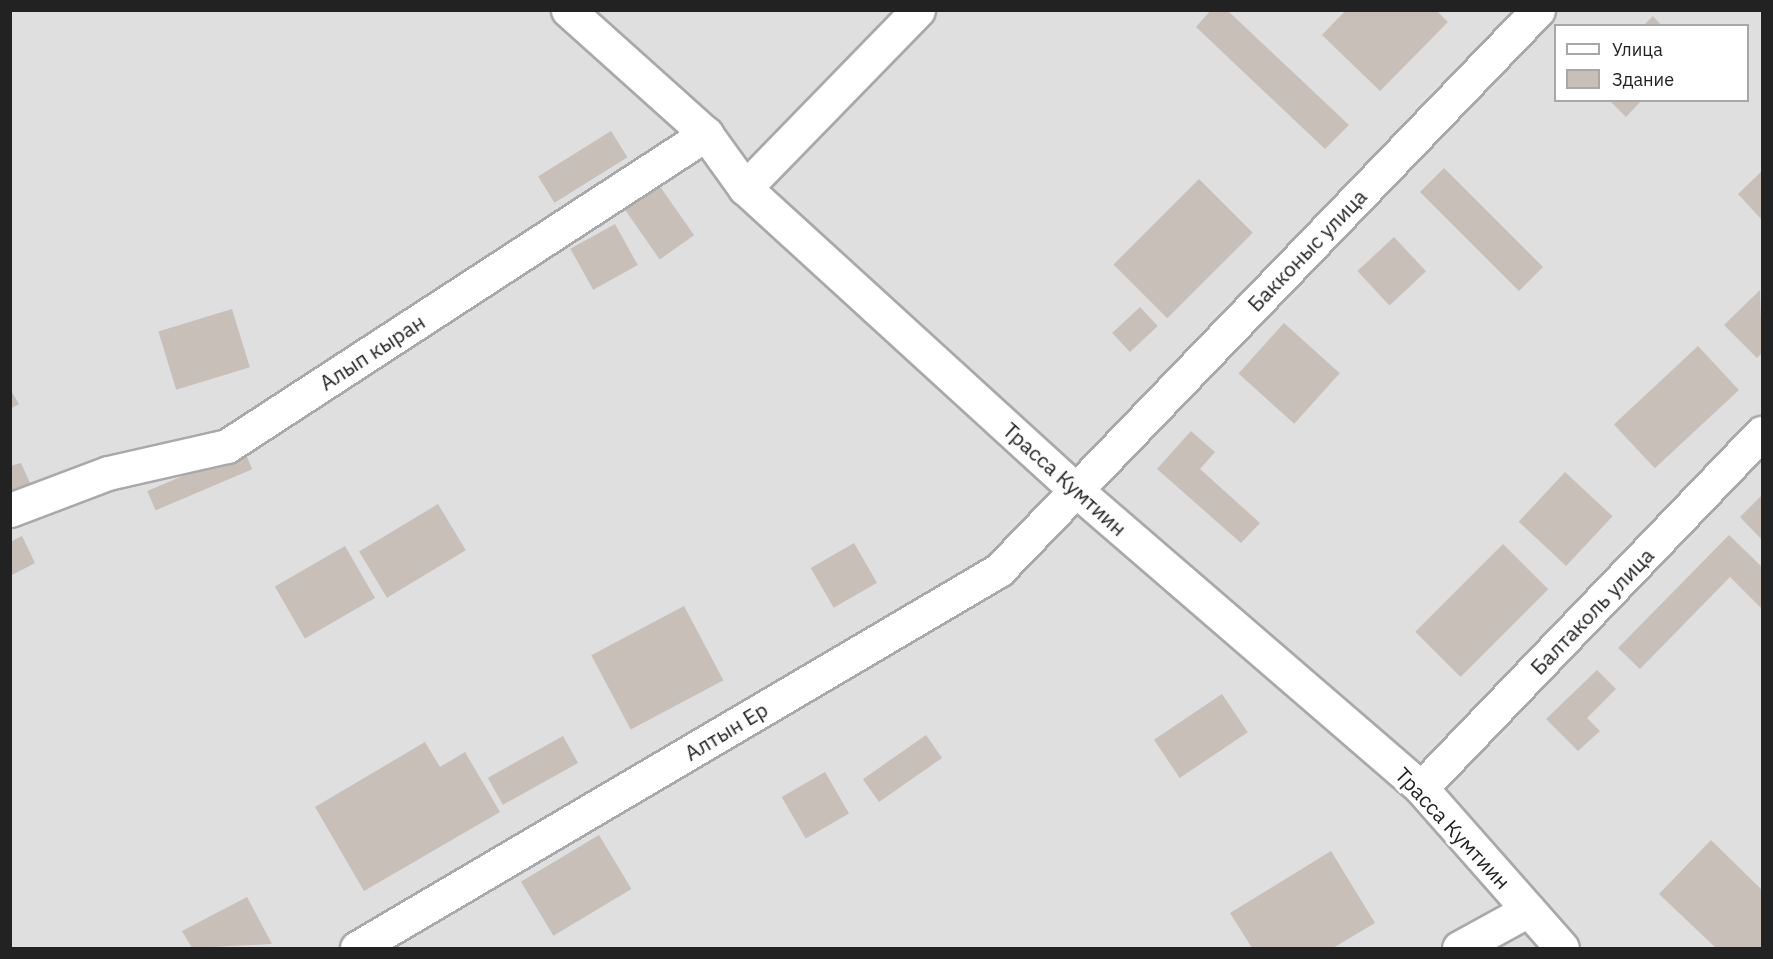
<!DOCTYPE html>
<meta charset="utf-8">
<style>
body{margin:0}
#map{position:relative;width:1773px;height:959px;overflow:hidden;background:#f2efe9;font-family:"IBM Plex Sans",sans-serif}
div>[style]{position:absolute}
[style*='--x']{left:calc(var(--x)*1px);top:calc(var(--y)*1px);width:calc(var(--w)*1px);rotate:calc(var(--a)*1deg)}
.residential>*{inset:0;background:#e0dfdf}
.building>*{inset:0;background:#c7bfb8;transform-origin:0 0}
.roads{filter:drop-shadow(2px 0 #a9a9a9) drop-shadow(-2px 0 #a9a9a9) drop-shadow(0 2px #a9a9a9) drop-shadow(0 -2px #a9a9a9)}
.minor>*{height:33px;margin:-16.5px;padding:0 16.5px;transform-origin:16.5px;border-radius:16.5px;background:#fff}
span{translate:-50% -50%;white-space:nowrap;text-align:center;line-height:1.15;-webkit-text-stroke:6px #fff;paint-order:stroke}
.street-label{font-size:21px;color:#222}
.frame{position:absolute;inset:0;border:12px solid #222;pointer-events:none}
.legend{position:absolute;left:1554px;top:24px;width:195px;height:78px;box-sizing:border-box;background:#fff;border:2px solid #a7a7a7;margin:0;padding:8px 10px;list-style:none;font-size:18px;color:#222}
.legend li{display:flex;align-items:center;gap:12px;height:30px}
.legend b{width:30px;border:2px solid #a7a7a7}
</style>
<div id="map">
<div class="residential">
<i style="clip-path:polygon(evenodd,11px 11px,1762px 11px,1762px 948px,11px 948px,11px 11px,1556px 26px,1748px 26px,1748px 100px,1556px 100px,1556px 26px)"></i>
</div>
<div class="building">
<i style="clip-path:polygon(1211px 10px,1227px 10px,1349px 125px,1325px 149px,1196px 27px)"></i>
<i style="clip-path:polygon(1346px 10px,1436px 10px,1448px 22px,1380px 91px,1322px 35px)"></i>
<i style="clip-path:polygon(1653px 16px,1662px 26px,1643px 26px)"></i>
<i style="clip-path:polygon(1609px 100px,1642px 100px,1626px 117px)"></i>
<i style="left:611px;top:131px;width:31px;height:86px;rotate:58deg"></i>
<i style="left:1444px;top:168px;width:140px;height:34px;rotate:45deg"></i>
<i style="clip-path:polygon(1762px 171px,1762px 220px,1738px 194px)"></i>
<i style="left:654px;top:178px;width:70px;height:42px;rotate:55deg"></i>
<i style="left:1199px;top:179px;width:76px;height:121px;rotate:45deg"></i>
<i style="left:615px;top:224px;width:47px;height:51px;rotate:61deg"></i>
<i style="left:1394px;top:237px;width:47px;height:50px;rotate:47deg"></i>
<i style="clip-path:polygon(1760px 290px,1762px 353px,1757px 358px,1724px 325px)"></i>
<i style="left:1140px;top:307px;width:26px;height:38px;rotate:47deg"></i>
<i style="left:232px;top:309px;width:61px;height:77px;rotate:73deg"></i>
<i style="left:1284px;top:323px;width:75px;height:68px;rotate:42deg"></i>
<i style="left:1698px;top:346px;width:60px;height:115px;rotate:47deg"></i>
<i style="clip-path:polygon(10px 389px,19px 404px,10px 409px)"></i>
<i style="clip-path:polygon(1191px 431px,1215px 452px,1200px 469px,1260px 523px,1241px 543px,1157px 469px)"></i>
<i style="left:244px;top:450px;width:21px;height:105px;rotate:67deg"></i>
<i style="clip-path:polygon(21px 463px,30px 483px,10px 491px,10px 466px)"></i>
<i style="left:1565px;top:472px;width:65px;height:68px;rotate:43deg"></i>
<i style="clip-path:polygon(1762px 495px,1762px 540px,1740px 517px)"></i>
<i style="left:438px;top:504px;width:54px;height:92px;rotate:59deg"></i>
<i style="clip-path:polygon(1729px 535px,1762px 567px,1762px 609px,1730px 577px,1640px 669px,1618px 648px)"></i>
<i style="clip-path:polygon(22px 536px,35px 563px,10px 576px,10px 542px)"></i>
<i style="left:854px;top:543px;width:46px;height:50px;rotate:60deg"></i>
<i style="left:1503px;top:544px;width:64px;height:124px;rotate:45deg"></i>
<i style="left:345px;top:546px;width:60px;height:81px;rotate:60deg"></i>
<i style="left:684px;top:606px;width:84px;height:105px;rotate:62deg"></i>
<i style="clip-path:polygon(1597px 670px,1616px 689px,1587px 718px,1600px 731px,1578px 751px,1546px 719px)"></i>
<i style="left:1222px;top:694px;width:46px;height:82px;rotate:56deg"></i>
<i style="left:926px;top:735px;width:28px;height:77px;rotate:55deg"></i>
<i style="left:563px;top:736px;width:31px;height:86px;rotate:61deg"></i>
<i style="clip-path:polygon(425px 742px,440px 767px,465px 752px,500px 812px,364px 891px,315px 807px)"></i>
<i style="left:825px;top:772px;width:48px;height:50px;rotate:60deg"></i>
<i style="left:599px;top:835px;width:63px;height:91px;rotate:59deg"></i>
<i style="clip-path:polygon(1711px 840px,1762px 890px,1762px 948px,1716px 948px,1659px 894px)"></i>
<i style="clip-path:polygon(1331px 851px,1375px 923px,1333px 948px,1252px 948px,1230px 913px)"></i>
<i style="clip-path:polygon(247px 897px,272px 944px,192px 948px,182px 931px)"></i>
</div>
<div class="roads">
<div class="minor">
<i style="--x:568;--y:10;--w:186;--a:41.9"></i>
<i style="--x:706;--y:134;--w:67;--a:54.2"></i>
<i style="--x:745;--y:188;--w:448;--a:42.4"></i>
<i style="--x:1076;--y:490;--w:456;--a:40.8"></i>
<i style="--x:1421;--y:788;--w:213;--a:48.6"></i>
<i style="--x:745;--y:188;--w:248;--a:-45.8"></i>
<i style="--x:10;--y:510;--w:105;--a:-20.7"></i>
<i style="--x:108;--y:473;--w:122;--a:-12.8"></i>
<i style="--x:227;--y:446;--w:572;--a:-33.08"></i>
<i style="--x:1421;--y:788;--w:492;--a:-46.2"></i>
<i style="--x:357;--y:948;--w:745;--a:-30.49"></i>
<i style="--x:999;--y:570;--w:777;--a:-46.09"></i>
<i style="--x:1459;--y:948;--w:79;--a:-28.8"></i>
</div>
</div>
<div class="street-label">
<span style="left:1307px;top:250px;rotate:-46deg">Бакконыс улица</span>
<span style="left:372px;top:352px;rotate:-33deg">Алып кыран</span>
<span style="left:1065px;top:479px;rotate:42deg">Трасса Кумтиин</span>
<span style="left:1592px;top:611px;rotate:-46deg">Балтаколь улица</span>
<span style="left:726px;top:731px;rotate:-31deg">Алтын Ер</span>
<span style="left:1453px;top:828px;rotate:47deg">Трасса Кумтиин</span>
</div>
<div class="frame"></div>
<ul class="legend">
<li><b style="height:8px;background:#fff"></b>Улица</li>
<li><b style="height:16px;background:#c7bfb8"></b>Здание</li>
</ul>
</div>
